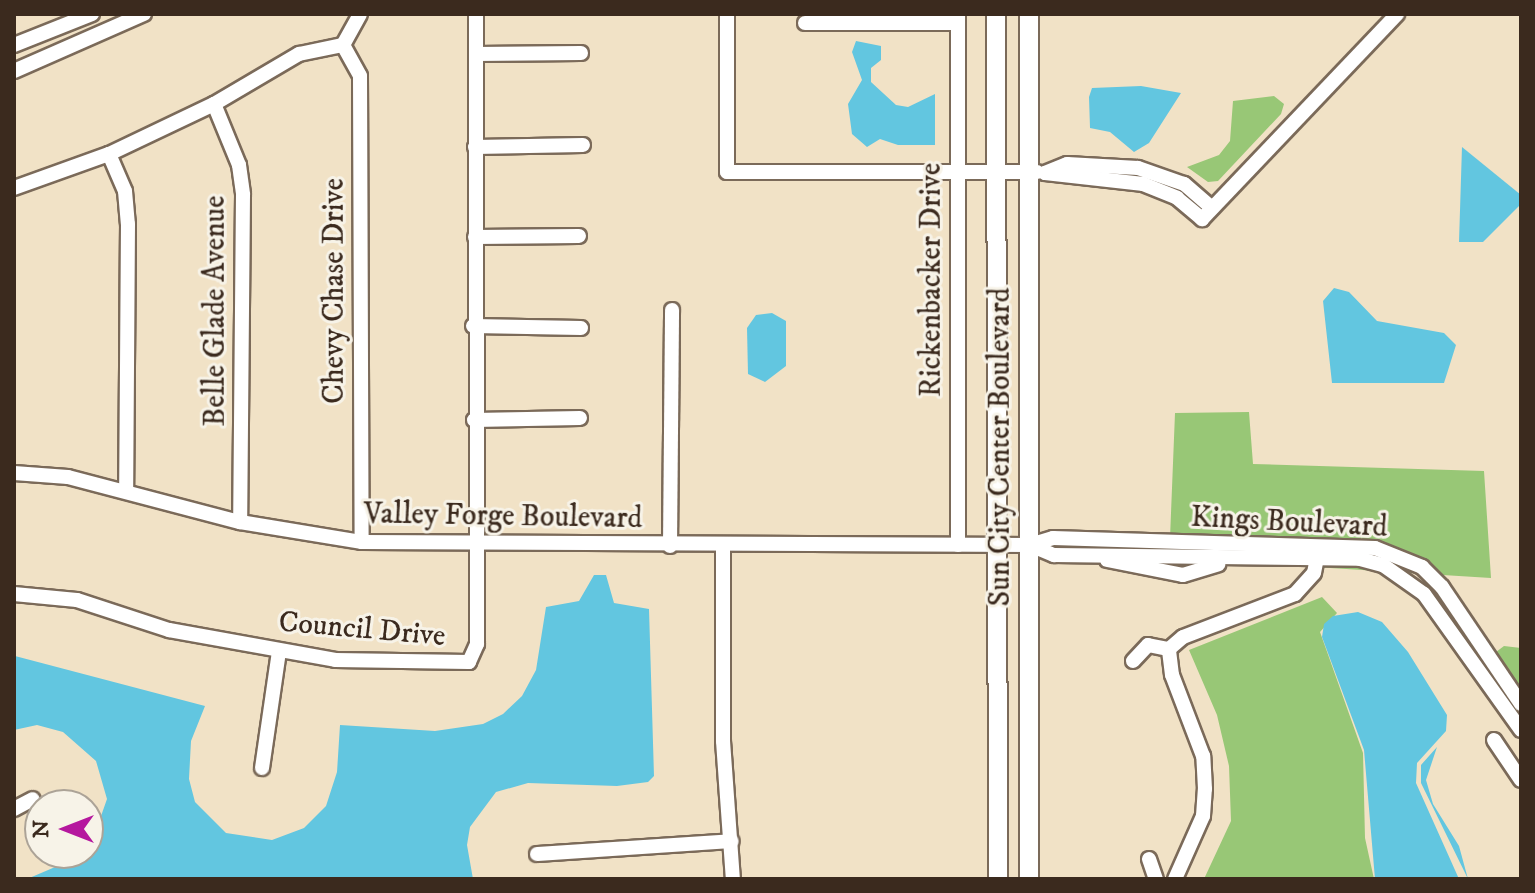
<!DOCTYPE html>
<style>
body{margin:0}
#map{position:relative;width:1535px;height:893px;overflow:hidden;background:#f1e2c6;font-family:"IM FELL DW Pica",serif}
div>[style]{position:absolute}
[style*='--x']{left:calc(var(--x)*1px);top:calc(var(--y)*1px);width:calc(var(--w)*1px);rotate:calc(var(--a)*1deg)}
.green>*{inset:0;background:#98c776}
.water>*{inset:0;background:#62c6e0}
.roads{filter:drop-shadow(2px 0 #7b6a59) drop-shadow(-2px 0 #7b6a59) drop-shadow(0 2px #7b6a59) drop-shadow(0 -2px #7b6a59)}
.minor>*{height:14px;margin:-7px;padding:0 7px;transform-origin:7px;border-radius:7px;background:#fff}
.major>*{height:18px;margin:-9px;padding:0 9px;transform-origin:9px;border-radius:9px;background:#fff}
span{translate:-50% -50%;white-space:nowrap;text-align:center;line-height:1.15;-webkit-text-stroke:6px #f7f3e8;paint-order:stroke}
.street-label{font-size:30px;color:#3b2a1e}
.frame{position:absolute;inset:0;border:16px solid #3b2a1e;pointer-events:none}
.north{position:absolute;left:24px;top:789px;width:80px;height:80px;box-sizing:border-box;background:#f7f3e8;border:2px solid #aca397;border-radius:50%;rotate:270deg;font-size:22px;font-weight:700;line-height:32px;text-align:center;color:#3b2a1e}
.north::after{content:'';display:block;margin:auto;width:28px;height:36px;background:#b5179e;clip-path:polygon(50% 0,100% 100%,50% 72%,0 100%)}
</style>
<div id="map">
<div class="green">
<i style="clip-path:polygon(1274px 96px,1284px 104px,1281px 114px,1218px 181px,1208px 182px,1187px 167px,1219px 155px,1230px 141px,1233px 101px)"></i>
<i style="clip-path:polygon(1249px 412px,1253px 464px,1484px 471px,1491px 578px,1252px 563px,1169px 563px,1175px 413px)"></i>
<i style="clip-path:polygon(1322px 597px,1337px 613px,1320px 632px,1363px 753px,1365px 838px,1374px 879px,1204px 879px,1231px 821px,1229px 766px,1217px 715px,1189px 650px)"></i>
<i style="clip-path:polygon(1504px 646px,1521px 648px,1521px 697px,1492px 655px)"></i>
</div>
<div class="water">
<i style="clip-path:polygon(856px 41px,881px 46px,881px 60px,871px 68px,871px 82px,896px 105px,908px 107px,935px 94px,935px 145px,898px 145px,880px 139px,867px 147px,852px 134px,848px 104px,862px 80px,852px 52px)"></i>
<i style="clip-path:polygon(1141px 86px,1181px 93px,1149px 143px,1134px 152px,1110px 132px,1090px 128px,1089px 97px,1092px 88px)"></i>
<i style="clip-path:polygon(1462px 147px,1521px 195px,1521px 204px,1483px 242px,1459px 242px)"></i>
<i style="clip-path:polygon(1334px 288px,1349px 292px,1377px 321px,1444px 333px,1456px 345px,1444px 383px,1332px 383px,1323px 301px)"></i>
<i style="clip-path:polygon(772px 313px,786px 321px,786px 366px,765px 382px,748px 374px,747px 328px,756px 315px)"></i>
<i style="clip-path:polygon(594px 575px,606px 575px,614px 603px,649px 609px,654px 776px,648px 782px,617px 786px,528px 783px,496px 792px,470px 827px,467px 845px,473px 879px,27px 879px,88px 853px,107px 799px,96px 761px,63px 732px,37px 725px,14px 730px,15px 656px,205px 706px,191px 741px,189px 779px,195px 802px,226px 833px,272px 840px,304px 828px,326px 806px,337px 772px,340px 725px,435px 731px,483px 724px,503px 714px,522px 696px,536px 670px,546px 607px,579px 601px)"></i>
<i style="clip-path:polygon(1358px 612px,1382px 622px,1408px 652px,1447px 715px,1446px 731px,1417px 763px,1416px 783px,1459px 879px,1375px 879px,1364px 750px,1322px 637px,1324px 624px,1333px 616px)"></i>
<i style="clip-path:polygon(1437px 747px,1426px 780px,1433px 804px,1459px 846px,1468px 879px,1421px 783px,1421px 765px)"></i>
</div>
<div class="roads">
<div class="minor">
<i style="--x:727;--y:14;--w:158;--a:90"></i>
<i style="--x:727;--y:172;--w:310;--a:0"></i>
<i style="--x:805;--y:23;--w:153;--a:0"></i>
<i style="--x:14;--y:45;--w:84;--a:-21.7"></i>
<i style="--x:343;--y:45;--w:35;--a:61"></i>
<i style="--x:360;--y:76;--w:466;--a:89.8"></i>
<i style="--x:476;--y:54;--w:105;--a:-0.5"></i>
<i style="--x:14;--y:71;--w:142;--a:-23.7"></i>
<i style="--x:214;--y:104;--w:66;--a:67.7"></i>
<i style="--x:239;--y:165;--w:30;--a:82"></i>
<i style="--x:243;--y:195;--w:327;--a:90.5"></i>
<i style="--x:475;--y:147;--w:108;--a:-1.1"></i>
<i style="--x:109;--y:154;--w:40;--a:66.6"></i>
<i style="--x:125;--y:191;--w:33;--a:85"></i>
<i style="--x:128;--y:224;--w:266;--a:90.4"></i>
<i style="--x:14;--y:188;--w:101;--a:-19.7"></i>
<i style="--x:109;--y:154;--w:116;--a:-25.5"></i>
<i style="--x:214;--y:104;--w:99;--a:-30.5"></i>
<i style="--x:299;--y:54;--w:45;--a:-11.6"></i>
<i style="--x:343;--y:45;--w:35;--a:-61"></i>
<i style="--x:1212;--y:208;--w:37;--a:-139"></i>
<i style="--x:1184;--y:184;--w:49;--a:-160.8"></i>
<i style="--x:1138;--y:168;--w:71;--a:-176.8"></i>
<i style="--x:1067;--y:164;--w:24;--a:158"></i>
<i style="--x:1045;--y:173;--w:99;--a:6.4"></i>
<i style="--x:1143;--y:184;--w:37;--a:22"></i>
<i style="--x:1177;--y:198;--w:33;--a:40"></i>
<i style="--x:1202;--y:219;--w:283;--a:-46.4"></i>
<i style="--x:475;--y:237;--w:104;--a:-0.6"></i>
<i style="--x:473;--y:326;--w:108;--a:1.1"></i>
<i style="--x:474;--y:420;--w:106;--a:-1.1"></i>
<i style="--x:14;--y:473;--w:54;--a:4.2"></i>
<i style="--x:68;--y:477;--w:178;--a:14.7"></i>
<i style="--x:240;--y:522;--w:124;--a:9.3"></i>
<i style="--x:362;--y:542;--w:668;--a:0.26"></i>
<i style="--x:1030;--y:545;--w:24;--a:-17"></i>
<i style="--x:1053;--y:538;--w:322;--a:1.8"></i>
<i style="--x:1375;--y:548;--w:51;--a:22"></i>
<i style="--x:1422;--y:567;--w:28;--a:45"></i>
<i style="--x:1442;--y:587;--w:141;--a:56"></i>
<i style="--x:958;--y:545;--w:531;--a:-90"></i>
<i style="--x:1030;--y:545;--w:26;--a:23"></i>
<i style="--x:1054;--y:555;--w:306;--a:0.7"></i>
<i style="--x:1360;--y:559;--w:24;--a:15"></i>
<i style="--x:1383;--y:565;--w:50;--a:35.3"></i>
<i style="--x:1424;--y:594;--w:167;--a:54.5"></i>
<i style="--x:670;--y:546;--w:236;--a:-89.5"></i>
<i style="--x:723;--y:546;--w:195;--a:90"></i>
<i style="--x:723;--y:741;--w:138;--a:85.9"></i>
<i style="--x:1107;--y:560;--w:77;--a:11.2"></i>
<i style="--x:1183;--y:575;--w:37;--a:-17"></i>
<i style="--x:14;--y:594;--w:63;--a:5.4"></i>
<i style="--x:77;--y:600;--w:97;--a:18.1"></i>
<i style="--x:169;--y:630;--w:169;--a:10.2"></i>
<i style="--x:335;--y:660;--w:134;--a:0.9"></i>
<i style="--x:469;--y:662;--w:20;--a:-66"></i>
<i style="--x:477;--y:644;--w:630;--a:-90.09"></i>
<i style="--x:1133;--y:661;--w:22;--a:-47"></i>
<i style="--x:1148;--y:645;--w:21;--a:11"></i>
<i style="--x:1494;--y:740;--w:48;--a:56"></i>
<i style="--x:262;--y:768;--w:118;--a:-81.7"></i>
<i style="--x:14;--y:809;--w:21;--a:-28"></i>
<i style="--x:537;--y:854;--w:195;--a:-3.8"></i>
<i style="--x:1149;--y:859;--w:21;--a:71"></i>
<i style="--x:1175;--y:879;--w:69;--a:-66"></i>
<i style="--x:1203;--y:816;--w:27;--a:-86"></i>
<i style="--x:1205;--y:789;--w:33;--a:-93"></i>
<i style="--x:1203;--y:756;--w:87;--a:-110.9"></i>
<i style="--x:1172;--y:675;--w:26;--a:-97"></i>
<i style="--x:1169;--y:649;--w:18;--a:-41"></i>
<i style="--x:1183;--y:637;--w:120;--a:-21"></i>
<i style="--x:1295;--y:594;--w:28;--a:-48"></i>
<i style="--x:1314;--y:573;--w:21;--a:-79"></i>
</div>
<div class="major">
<i style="--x:996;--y:14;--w:865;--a:89.87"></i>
<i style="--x:1029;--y:14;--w:865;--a:90"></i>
</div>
</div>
<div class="street-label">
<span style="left:932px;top:280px;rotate:-90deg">Rickenbacker Drive</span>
<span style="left:335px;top:291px;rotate:-90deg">Chevy Chase Drive</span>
<span style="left:216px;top:311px;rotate:-90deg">Belle Glade Avenue</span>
<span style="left:1001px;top:447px;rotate:-90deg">Sun City Center Boulevard</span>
<span style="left:503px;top:517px;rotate:1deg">Valley Forge Boulevard</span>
<span style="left:1289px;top:523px;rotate:3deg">Kings Boulevard</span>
<span style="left:362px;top:630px;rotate:5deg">Council Drive</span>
</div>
<div class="frame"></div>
<div class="north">N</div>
</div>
